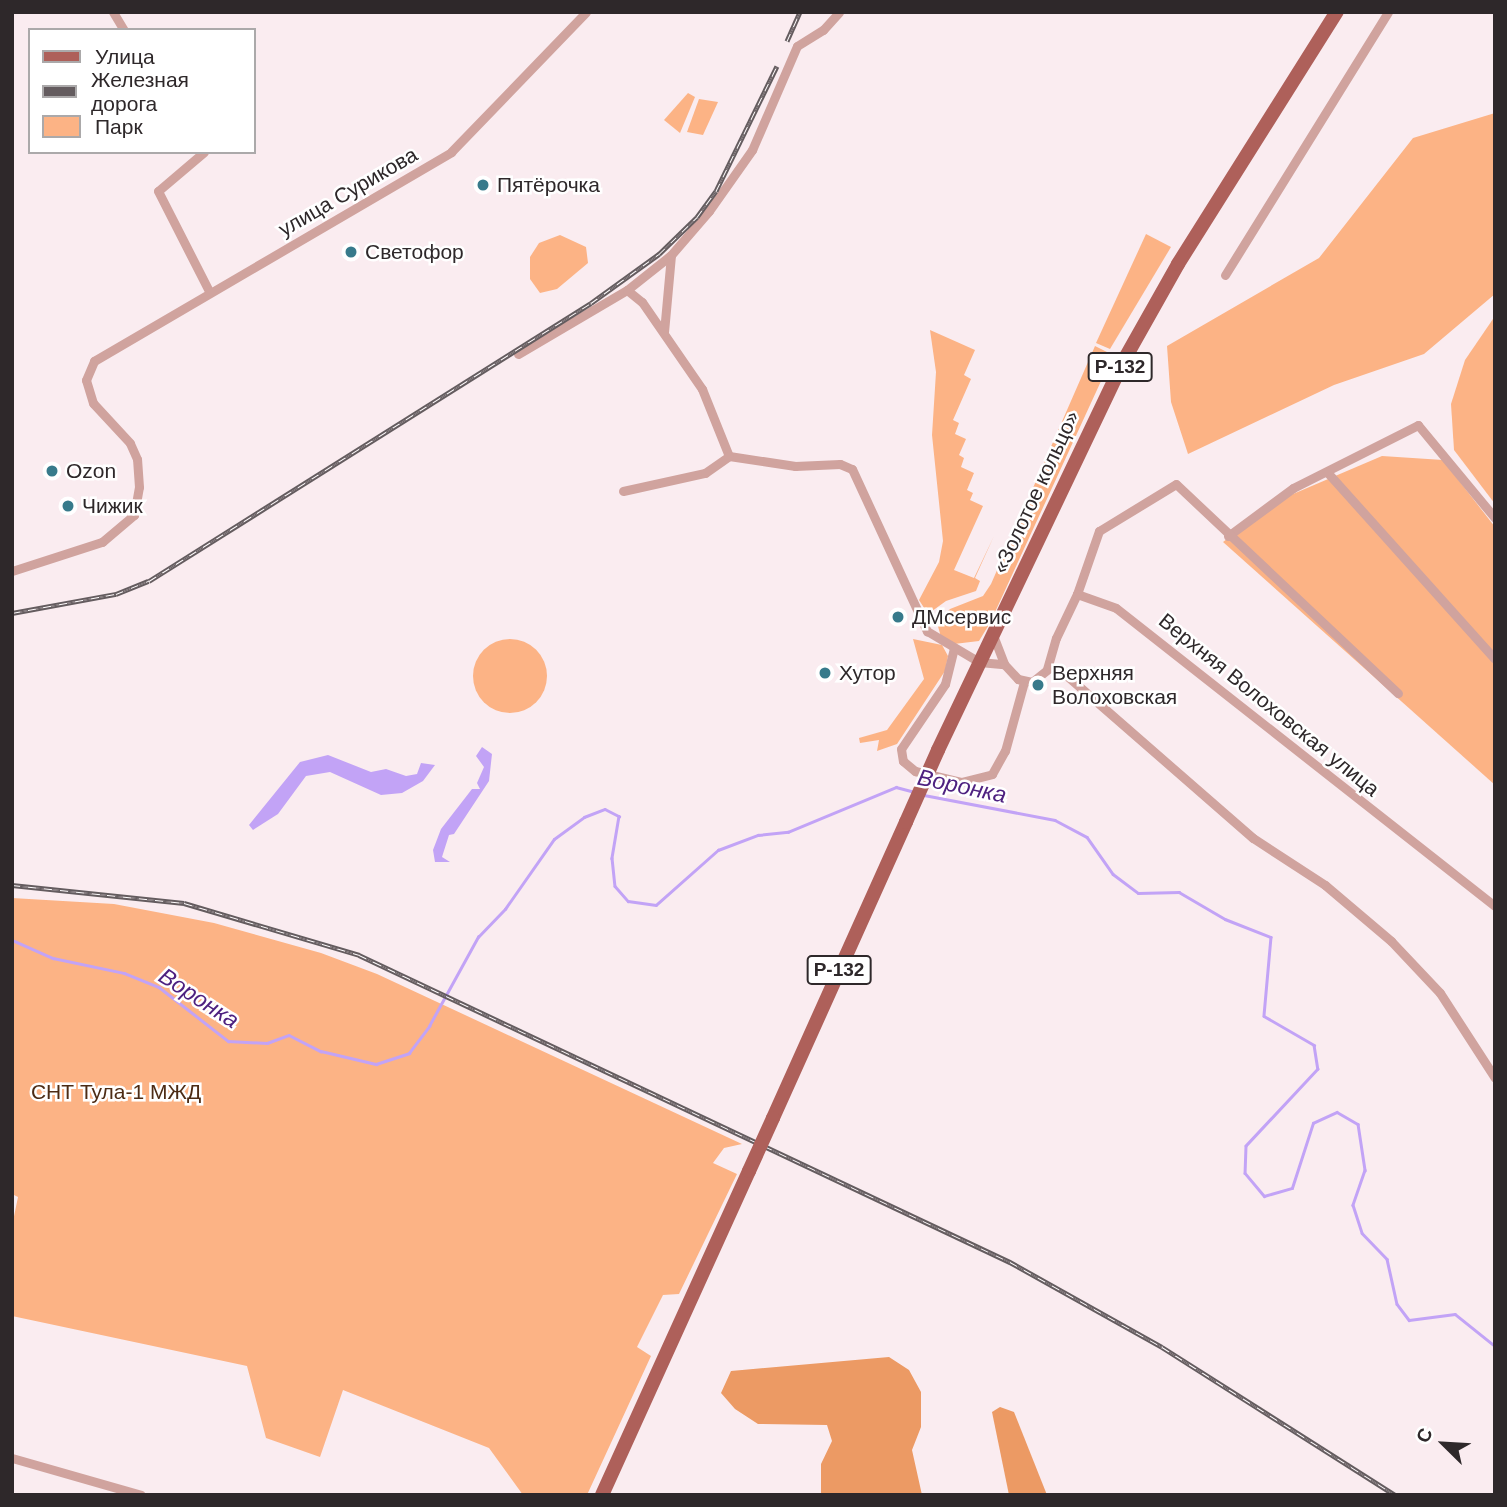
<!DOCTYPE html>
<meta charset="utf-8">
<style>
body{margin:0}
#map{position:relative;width:1507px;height:1507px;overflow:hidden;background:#faecf0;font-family:Arial,sans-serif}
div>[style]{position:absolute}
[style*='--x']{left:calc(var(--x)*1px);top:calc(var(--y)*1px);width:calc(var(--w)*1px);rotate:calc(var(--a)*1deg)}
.green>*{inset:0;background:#fcb385}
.round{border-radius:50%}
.forest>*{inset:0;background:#ec9a64}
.water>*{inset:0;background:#c2a3f6}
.stream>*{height:2.5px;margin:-1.25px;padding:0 1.25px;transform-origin:1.25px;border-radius:1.25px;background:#c2a3f6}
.minor>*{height:9px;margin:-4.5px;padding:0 4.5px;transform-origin:4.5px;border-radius:4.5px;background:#d0a39e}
.primary>*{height:14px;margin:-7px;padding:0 7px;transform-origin:7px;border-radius:7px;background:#ae605a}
.rail>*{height:5px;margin-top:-2.5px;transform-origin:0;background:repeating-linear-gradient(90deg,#fff 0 8px,#645c5f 0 16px);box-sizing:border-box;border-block:2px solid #645c5f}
.primary-bridge>*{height:14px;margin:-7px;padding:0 7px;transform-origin:7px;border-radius:7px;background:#ae605a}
.dots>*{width:19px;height:19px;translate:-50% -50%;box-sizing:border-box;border:4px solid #fff;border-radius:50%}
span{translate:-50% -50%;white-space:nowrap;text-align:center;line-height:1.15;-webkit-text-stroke:5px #fff;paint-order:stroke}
.shield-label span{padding:2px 5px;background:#fff;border:2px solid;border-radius:5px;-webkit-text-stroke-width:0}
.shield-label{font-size:19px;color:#2e282a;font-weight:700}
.poi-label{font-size:21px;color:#2e282a}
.left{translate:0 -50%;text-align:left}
.street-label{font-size:21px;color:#2e282a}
.park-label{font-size:21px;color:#4d2c15}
.water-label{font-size:23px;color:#4e2180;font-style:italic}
.frame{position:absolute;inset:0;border:14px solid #2e282a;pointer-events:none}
.legend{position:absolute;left:28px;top:28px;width:228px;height:126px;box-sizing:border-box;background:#fff;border:2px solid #aba9aa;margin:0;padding:9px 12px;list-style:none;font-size:21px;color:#2e282a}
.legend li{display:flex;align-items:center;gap:14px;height:35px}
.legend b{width:35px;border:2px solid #aba9aa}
.north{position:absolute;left:1409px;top:1409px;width:70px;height:70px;-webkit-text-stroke:5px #fff;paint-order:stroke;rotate:294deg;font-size:19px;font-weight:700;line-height:28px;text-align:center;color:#2e282a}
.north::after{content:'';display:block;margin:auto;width:24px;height:32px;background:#2e282a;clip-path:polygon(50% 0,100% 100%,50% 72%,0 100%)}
</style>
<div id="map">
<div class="green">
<i style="clip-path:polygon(688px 93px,695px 97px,680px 133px,664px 120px)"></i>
<i style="clip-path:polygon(699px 99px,718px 102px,703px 135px,687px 132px)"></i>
<i style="clip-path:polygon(1495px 113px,1495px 294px,1424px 354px,1334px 385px,1188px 454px,1171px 402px,1167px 346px,1319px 258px,1413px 138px)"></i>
<i style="clip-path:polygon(1146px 234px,1171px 247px,1110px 349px,1096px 343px)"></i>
<i style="clip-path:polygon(560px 235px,586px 247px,588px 263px,557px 289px,540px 293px,530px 279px,530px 257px,539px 243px)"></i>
<i style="clip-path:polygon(1495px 316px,1495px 504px,1454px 450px,1451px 404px,1465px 360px)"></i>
<i style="clip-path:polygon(930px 330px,975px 350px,964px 375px,971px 379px,953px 420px,959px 423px,955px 434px,966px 439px,959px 455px,964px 458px,961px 467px,974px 473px,967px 490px,973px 493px,970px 500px,983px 506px,954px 570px,974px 578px,994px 536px,975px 578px,980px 581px,976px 591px,946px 601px,928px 614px,919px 600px,939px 562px,943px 541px,932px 435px,936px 372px)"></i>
<i style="clip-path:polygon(1095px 346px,1113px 355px,990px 623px,979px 641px,954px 644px,941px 637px,937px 623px,950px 609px,983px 596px,991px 584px)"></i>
<i style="clip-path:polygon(1382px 456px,1443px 460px,1495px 527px,1495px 785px,1223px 542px,1279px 500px)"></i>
<i style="clip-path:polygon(913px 639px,942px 645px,948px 656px,945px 671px,897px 744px,877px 751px,879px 740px,860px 743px,859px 738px,887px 730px,924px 679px)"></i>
<i class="round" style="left:473px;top:639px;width:74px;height:74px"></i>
<i style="clip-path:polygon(12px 898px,114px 904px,214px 923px,321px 953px,377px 974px,742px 1144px,724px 1148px,713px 1163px,737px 1174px,679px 1294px,663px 1295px,637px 1347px,651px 1356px,587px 1495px,523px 1495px,489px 1448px,343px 1390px,320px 1457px,266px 1438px,247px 1366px,12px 1316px,12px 1226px,18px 1197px,12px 1194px)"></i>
</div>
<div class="forest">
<i style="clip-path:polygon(889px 1357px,909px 1370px,921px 1392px,921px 1427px,912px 1450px,922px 1495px,821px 1495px,821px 1464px,832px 1441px,827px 1425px,758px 1424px,735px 1409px,721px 1393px,731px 1371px)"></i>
<i style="clip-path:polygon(1000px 1407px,1014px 1412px,1047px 1495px,1009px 1495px,992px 1412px)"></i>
</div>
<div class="water">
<i style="clip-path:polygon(482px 747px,492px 754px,489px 781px,454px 834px,449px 835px,442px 857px,450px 862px,435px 862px,433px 850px,441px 829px,472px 789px,480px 789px,477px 783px,484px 767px,476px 756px)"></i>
<i style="clip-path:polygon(328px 755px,371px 772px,386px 769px,406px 776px,417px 774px,421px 763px,435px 765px,423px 781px,402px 793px,381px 795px,330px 772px,306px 776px,278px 814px,253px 830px,249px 825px,300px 762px)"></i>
</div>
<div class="stream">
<i style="--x:924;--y:795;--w:133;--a:10.8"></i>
<i style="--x:1055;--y:820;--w:36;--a:28"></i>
<i style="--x:1087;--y:837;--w:45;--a:54.9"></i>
<i style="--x:1113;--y:874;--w:31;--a:37"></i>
<i style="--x:1138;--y:893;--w:41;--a:-1.4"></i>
<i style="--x:1179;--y:892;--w:53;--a:30.4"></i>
<i style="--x:1225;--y:919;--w:49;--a:21.4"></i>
<i style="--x:1271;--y:937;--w:79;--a:95.1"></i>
<i style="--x:1264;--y:1016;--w:58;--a:30.1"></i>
<i style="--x:1314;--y:1045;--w:24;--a:81"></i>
<i style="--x:1318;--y:1069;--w:105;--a:133.1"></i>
<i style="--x:1246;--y:1146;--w:27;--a:92"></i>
<i style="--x:1245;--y:1173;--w:30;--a:50"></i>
<i style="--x:1264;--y:1196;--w:29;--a:-16"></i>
<i style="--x:1292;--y:1188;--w:68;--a:-72.1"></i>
<i style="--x:1313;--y:1123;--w:26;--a:-25"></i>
<i style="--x:1337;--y:1112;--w:24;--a:30"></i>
<i style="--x:1358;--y:1124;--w:47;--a:81.3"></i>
<i style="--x:1365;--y:1170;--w:37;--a:109"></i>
<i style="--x:1353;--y:1205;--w:29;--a:72"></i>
<i style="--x:1362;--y:1233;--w:36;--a:46"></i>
<i style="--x:1387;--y:1259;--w:46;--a:77.5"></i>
<i style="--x:1397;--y:1304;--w:20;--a:53"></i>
<i style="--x:1409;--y:1320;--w:46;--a:-7.4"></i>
<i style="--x:1455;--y:1314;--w:51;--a:38.7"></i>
<i style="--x:12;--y:940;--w:45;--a:23.7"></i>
<i style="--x:53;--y:958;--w:73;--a:11.9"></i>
<i style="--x:124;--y:973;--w:38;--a:22"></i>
<i style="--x:159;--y:987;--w:88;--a:38"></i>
<i style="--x:228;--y:1041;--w:39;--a:3"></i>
<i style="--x:267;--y:1043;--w:23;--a:-20"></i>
<i style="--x:289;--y:1035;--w:36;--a:27"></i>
<i style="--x:321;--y:1051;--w:57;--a:13.3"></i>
<i style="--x:376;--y:1064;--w:35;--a:-18"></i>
<i style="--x:409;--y:1053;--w:34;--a:-53"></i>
<i style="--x:429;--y:1026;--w:102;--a:-61.2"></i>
<i style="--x:478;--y:937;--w:39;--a:-46"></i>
<i style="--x:505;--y:909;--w:85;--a:-55"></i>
<i style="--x:554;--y:839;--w:37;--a:-36"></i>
<i style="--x:584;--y:817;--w:22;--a:-21"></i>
<i style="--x:605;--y:809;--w:16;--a:27"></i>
<i style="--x:619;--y:816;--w:43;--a:99.5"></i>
<i style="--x:612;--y:858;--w:28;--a:84"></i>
<i style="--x:615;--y:886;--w:20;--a:49"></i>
<i style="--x:628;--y:901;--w:28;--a:8"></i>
<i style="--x:656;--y:905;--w:83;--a:-41.6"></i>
<i style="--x:718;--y:850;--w:43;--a:-20.6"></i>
<i style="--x:758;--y:835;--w:30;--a:-6"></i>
<i style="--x:788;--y:832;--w:117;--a:-22.6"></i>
<i style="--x:896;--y:787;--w:20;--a:15"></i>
</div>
<div class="minor">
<i style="--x:113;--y:12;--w:21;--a:59"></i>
<i style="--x:204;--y:152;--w:60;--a:139.7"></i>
<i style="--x:158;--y:191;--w:112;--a:63"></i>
<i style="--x:1225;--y:275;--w:309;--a:-58.2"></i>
<i style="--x:627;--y:290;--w:19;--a:39"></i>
<i style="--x:642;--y:302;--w:106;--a:55.4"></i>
<i style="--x:702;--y:389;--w:72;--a:68.1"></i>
<i style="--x:664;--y:332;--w:77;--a:-84.8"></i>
<i style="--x:518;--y:354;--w:126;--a:-30.4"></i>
<i style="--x:627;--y:290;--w:56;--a:-38.5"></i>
<i style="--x:671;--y:255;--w:58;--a:-49.2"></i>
<i style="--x:709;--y:211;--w:75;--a:-54.8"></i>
<i style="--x:752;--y:150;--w:113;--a:-66.6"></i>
<i style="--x:797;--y:46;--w:31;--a:-32"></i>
<i style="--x:823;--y:30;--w:24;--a:-48"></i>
<i style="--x:729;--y:456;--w:67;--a:8.6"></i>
<i style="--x:795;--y:466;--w:45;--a:-2.5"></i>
<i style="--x:840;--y:464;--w:13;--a:23"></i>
<i style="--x:852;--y:469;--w:179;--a:65.2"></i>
<i style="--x:927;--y:631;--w:61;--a:30.8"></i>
<i style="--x:979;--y:662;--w:25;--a:5"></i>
<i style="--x:1327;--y:472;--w:251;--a:48.1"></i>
<i style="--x:623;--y:491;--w:84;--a:-12.4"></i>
<i style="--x:705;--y:473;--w:29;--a:-35"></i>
<i style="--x:1228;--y:536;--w:81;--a:-36.4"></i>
<i style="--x:1293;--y:488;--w:140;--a:-26.7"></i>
<i style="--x:1418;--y:425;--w:121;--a:50.4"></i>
<i style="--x:12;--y:571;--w:95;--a:-17.9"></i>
<i style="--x:102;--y:542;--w:42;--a:-40.2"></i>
<i style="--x:134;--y:515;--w:28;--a:-80"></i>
<i style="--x:139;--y:487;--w:28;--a:-94"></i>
<i style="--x:137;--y:459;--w:17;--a:-114"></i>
<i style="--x:130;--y:443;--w:54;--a:-132.8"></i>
<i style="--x:93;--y:403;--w:24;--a:-107"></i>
<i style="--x:86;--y:380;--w:21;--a:-67"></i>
<i style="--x:94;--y:361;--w:414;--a:-30.3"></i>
<i style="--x:451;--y:152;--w:194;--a:-46"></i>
<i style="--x:1077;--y:594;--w:67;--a:-70.8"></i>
<i style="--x:1099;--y:531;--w:90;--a:-31.4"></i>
<i style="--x:1176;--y:484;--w:305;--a:43.3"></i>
<i style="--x:993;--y:635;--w:31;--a:69"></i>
<i style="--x:1004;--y:664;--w:21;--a:47"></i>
<i style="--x:1018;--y:679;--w:14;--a:12"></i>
<i style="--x:1032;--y:682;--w:22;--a:-39"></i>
<i style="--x:1049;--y:668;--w:9;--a:0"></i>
<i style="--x:1058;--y:668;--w:259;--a:41.1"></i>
<i style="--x:1253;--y:838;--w:86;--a:33.1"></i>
<i style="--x:1325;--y:885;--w:87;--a:40.3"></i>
<i style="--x:1391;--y:941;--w:71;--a:46.7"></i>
<i style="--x:1440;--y:993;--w:101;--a:57.1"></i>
<i style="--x:954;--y:648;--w:37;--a:104"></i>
<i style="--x:945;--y:684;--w:78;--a:124.1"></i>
<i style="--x:901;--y:749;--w:12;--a:81"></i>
<i style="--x:903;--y:761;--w:16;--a:40"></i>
<i style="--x:915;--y:771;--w:47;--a:13.4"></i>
<i style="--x:961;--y:782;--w:32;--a:-14"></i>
<i style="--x:992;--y:774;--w:26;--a:-61"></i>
<i style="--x:1005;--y:751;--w:72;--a:-74.6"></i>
<i style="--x:1047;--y:669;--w:32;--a:-74"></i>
<i style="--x:1056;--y:638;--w:49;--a:-64.5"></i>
<i style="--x:1077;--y:594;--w:41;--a:19.7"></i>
<i style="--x:1116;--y:608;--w:482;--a:38.2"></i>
<i style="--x:12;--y:1458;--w:134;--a:16"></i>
</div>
<div class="primary">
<i style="--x:938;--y:750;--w:432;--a:-64.5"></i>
<i style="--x:1124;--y:360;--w:110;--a:-60.6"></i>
<i style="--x:1178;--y:264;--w:298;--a:-57.8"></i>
<i style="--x:773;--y:1118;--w:325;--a:-65.8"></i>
<i style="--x:602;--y:1495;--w:356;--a:-65.6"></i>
</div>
<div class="rail">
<i style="--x:787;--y:41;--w:32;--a:-66"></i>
<i style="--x:12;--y:613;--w:106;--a:-10.4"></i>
<i style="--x:116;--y:594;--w:35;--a:-22"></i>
<i style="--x:149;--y:581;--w:522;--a:-32.17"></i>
<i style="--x:591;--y:303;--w:84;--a:-35.8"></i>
<i style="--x:659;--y:254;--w:53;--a:-44.2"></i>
<i style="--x:697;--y:217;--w:32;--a:-54"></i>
<i style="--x:716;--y:191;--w:139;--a:-64"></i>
<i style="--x:12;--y:885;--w:173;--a:6"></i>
<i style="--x:184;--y:903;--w:183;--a:16.5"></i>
<i style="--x:359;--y:955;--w:720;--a:25.25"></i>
<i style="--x:1010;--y:1262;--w:174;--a:29.2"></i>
<i style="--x:1162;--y:1347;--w:276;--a:32.4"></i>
</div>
<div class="primary-bridge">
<i style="--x:906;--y:822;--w:79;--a:-66"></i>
<i style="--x:749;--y:1171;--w:58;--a:-65.6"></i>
</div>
<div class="dots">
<i style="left:483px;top:185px;background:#377a8b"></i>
<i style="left:351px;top:252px;background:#377a8b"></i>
<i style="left:52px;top:471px;background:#377a8b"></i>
<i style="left:68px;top:506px;background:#377a8b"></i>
<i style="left:898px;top:617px;background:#377a8b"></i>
<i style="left:825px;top:673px;background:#377a8b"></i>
<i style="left:1038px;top:685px;background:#377a8b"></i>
</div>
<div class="shield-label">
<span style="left:1120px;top:367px">Р-132</span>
<span style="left:839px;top:970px">Р-132</span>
</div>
<div class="poi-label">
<span class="left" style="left:497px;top:185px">Пятёрочка</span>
<span class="left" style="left:365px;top:252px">Светофор</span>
<span class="left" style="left:66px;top:471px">Ozon</span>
<span class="left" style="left:82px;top:506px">Чижик</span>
<span class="left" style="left:912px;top:617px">ДМсервис</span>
<span class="left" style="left:839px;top:673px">Хутор</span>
<span class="left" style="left:1052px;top:685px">Верхняя<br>Волоховская</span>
</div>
<div class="street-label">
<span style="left:348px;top:192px;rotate:-30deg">улица Сурикова</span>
<span style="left:1036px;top:492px;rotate:-65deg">«Золотое кольцо»</span>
<span style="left:1269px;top:705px;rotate:39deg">Верхняя Волоховская улица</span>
</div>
<div class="park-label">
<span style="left:116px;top:1092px">СНТ Тула-1 МЖД</span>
</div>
<div class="water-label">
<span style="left:962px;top:786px;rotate:12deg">Воронка</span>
<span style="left:199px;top:998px;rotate:33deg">Воронка</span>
</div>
<div class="frame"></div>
<ul class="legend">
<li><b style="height:9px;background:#ae605a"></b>Улица</li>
<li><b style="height:9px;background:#645c5f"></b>Железная дорога</li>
<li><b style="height:19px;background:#fcb385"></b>Парк</li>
</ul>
<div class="north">С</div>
</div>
